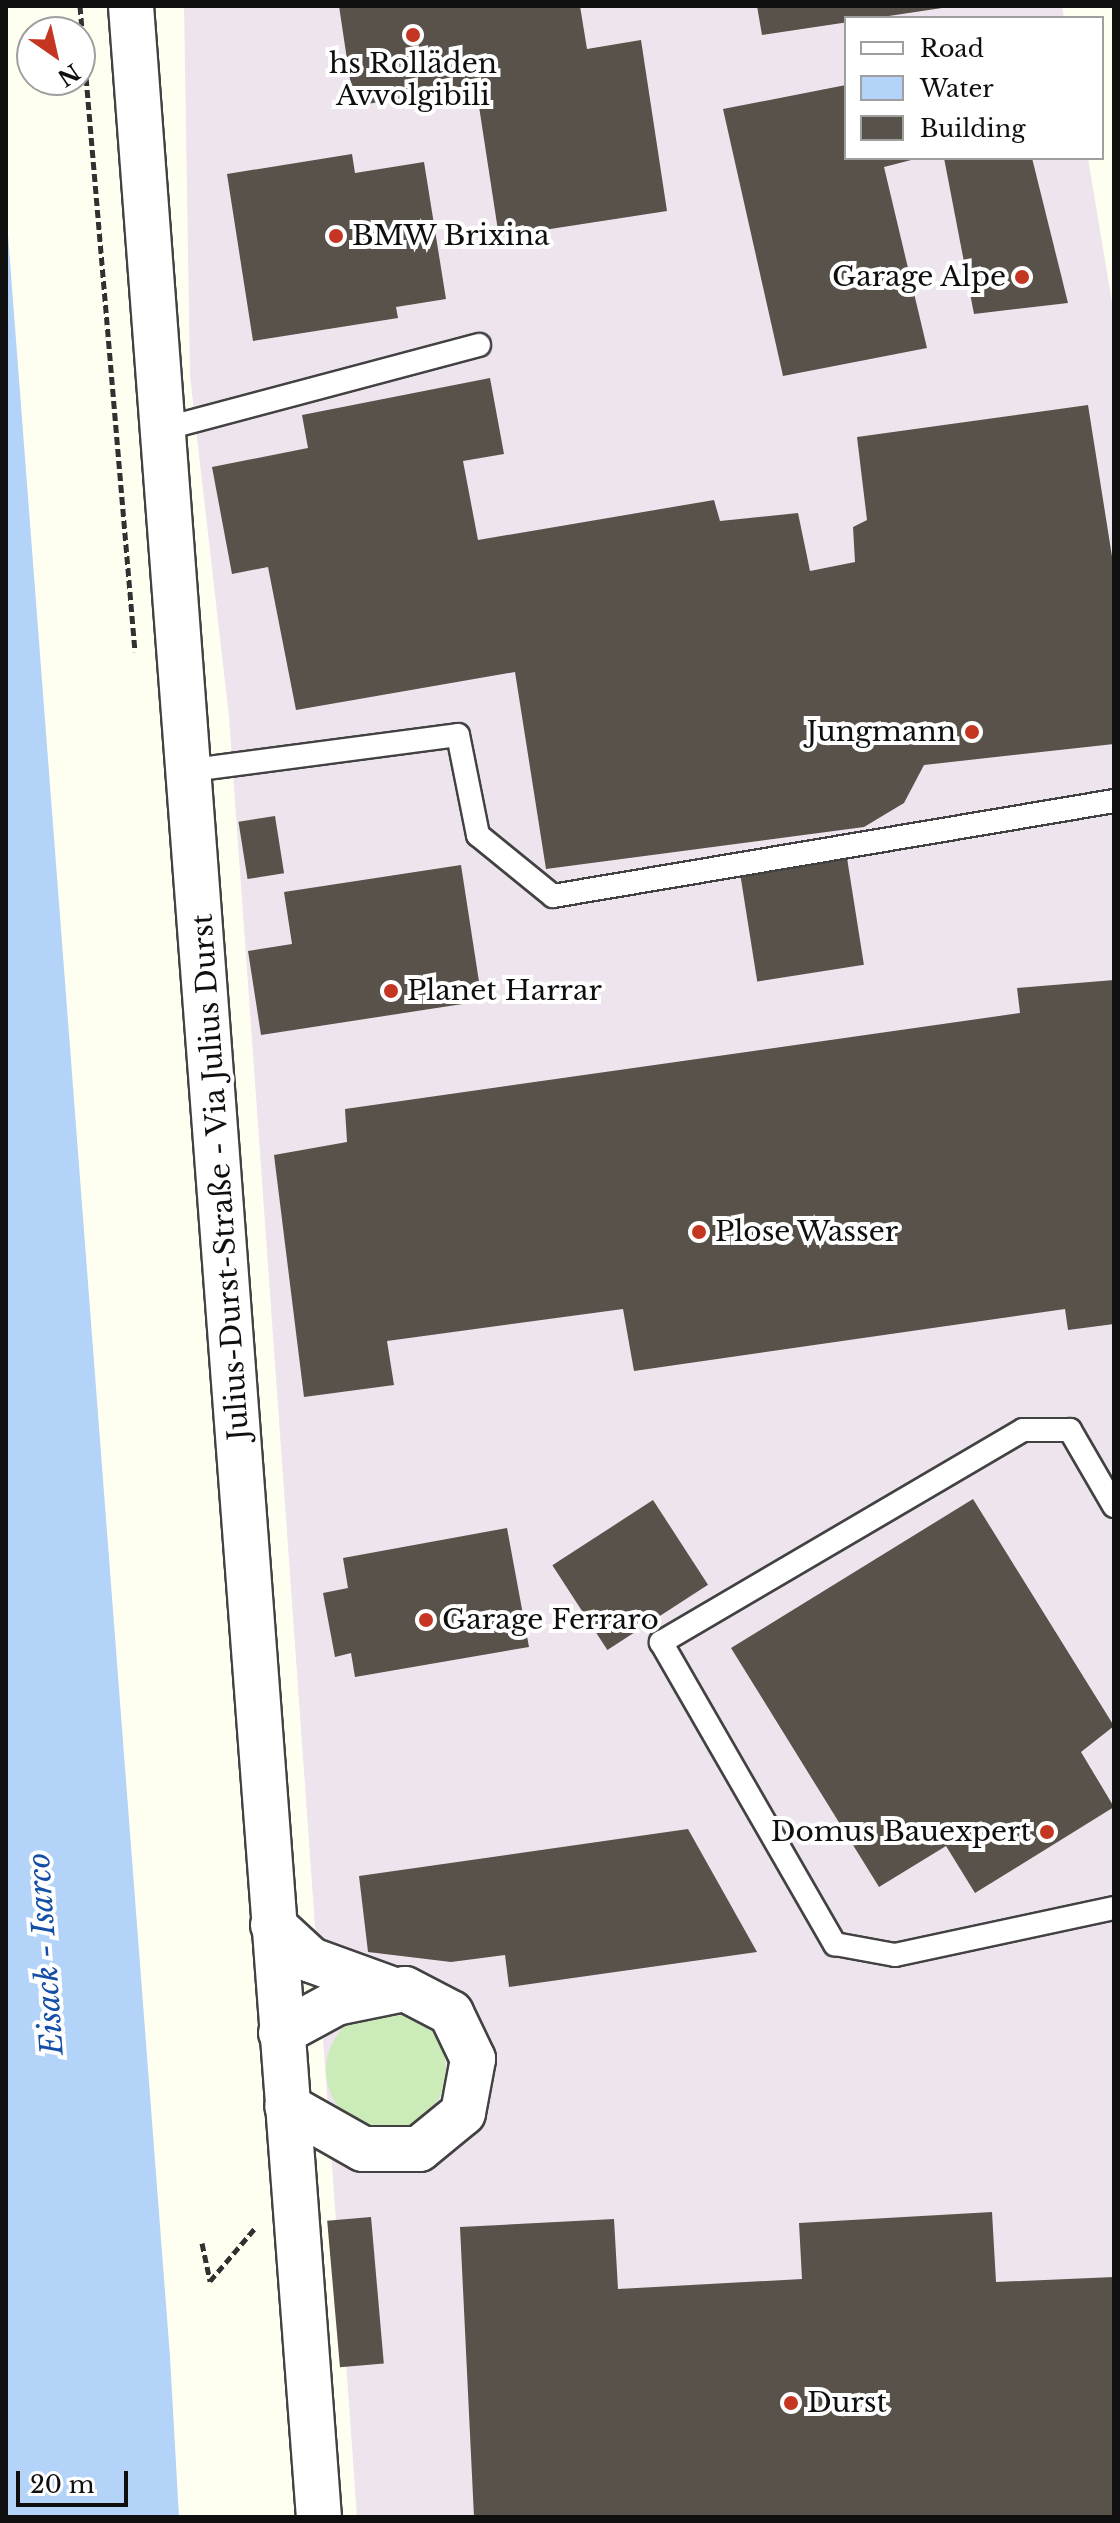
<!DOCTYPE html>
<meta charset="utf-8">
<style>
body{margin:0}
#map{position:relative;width:1120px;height:2523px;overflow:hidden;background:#fffff1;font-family:"Libre Baskerville",serif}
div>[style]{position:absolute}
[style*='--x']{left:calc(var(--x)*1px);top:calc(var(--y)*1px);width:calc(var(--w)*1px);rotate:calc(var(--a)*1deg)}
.industrial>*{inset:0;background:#eee4ed}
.green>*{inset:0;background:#cbebb9}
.round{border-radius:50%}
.water>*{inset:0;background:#b4d3f8}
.building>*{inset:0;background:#58524b;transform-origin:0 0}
.path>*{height:5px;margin-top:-2.5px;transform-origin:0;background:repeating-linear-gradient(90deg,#313131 0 8px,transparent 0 12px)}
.roads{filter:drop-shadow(2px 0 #424242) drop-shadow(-2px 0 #424242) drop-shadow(0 2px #424242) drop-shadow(0 -2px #424242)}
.lane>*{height:22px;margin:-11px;padding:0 11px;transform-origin:11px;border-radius:11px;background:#fff}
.street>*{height:44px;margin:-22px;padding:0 22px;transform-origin:22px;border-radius:22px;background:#fff}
.dots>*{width:22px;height:22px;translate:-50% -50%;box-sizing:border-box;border:4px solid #fff;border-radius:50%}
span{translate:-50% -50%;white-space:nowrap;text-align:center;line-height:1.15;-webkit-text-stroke:8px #fff;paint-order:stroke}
.poi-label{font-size:28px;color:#0f0f0f}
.left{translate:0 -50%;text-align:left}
.right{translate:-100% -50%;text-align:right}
.street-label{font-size:28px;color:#0f0f0f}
.water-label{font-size:30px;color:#144ea6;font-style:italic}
.frame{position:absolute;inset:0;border:8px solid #0f0f0f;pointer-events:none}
.legend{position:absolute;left:844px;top:16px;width:260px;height:144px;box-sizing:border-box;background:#fff;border:2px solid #9f9f9f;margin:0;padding:10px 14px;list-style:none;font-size:24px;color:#0f0f0f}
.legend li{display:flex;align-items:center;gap:16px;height:40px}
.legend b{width:40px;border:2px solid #9f9f9f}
.north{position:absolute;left:16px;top:16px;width:80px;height:80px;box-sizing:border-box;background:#fff;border:2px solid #9f9f9f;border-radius:50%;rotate:146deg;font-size:22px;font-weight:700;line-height:32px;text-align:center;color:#0f0f0f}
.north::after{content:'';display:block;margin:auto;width:28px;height:36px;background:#c43522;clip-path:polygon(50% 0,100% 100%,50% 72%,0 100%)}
.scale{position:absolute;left:16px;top:2471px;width:112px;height:36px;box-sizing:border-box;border:4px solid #0f0f0f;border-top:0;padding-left:10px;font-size:24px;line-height:28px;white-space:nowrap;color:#0f0f0f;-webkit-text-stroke:6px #fff;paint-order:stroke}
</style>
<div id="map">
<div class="industrial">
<i style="clip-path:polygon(184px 6px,1062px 6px,1064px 18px,846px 18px,846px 158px,1088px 158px,1114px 314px,1114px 2517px,357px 2517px,229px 717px,190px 376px)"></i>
</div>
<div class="green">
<i class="round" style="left:326px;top:2010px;width:120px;height:120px"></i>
</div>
<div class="water">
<i style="clip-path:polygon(6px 209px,170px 2357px,179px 2517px,6px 2517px)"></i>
</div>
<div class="building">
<i style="clip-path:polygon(339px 6px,580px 6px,587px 49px,641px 40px,667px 211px,499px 237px,476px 87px,354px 106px)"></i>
<i style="clip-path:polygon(757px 6px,942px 6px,942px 8px,762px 35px)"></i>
<i style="clip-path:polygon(846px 85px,846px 158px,919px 158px,884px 167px,927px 348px,783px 376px,723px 109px)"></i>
<i style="clip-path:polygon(352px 154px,355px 173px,424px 162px,446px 299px,396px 307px,398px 318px,253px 341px,227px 174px)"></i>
<i style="clip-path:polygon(944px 158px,1032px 158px,1068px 303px,974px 314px)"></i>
<i style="clip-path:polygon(490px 378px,504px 454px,463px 461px,478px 540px,714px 500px,720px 521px,798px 513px,810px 571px,855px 562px,853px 527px,867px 520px,857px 437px,1088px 405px,1114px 569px,1114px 744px,924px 765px,904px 803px,864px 827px,546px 869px,515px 672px,296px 710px,268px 567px,232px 574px,212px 467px,308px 448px,302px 415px)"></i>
<i style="left:275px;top:816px;width:58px;height:37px;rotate:81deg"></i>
<i style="left:847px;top:858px;width:108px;height:108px;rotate:81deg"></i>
<i style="clip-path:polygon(461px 865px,482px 1001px,261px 1035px,248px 951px,292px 944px,284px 892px)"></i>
<i style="clip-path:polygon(1114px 980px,1114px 1324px,1068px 1330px,1065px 1309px,634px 1371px,623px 1309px,387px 1341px,394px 1385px,304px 1397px,274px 1155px,347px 1142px,345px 1109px,1020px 1013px,1017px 988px)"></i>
<i style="clip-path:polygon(973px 1499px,1114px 1726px,1081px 1752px,1114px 1807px,975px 1893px,946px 1846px,879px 1887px,731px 1648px)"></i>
<i style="left:653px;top:1500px;width:101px;height:120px;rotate:57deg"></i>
<i style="clip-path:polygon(507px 1528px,529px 1647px,355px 1677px,351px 1653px,335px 1657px,323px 1593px,348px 1588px,343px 1558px)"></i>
<i style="clip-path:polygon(688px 1829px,757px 1952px,509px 1987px,505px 1955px,451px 1962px,368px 1952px,359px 1876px)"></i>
<i style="clip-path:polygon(992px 2212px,996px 2282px,1114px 2277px,1114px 2517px,474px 2517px,460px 2227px,614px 2219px,618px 2289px,802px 2279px,799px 2223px)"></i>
<i style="left:371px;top:2217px;width:147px;height:44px;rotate:85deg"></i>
</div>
<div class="path">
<i style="--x:80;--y:6;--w:648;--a:85.13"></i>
<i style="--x:202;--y:2243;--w:39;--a:78"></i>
<i style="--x:210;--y:2281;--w:71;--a:-49.6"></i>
</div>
<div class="roads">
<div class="lane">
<i style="--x:163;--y:429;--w:327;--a:-14.9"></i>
<i style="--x:193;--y:770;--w:267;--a:-7.5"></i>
<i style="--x:458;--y:735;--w:102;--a:78.7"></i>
<i style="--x:478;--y:835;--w:97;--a:39.1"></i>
<i style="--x:553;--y:896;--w:569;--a:-9.61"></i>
<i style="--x:1114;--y:1506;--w:88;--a:-120.1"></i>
<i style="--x:1070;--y:1430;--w:47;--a:180"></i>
<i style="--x:1023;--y:1430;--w:420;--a:149.6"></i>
<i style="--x:661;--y:1642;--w:349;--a:60.1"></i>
<i style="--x:835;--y:1944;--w:61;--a:10.4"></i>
<i style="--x:895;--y:1955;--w:224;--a:-12.1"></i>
</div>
<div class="street">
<i style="--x:131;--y:6;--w:2518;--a:85.72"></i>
<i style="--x:273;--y:1925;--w:52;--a:42.6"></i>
<i style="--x:311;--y:1960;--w:85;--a:19.9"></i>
<i style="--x:281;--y:2033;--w:63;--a:-28.6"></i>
<i style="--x:336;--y:2003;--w:70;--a:-11.5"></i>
<i style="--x:405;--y:1989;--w:52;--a:27.6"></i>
<i style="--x:451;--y:2013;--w:51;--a:64.4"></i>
<i style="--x:473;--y:2059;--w:55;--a:100.5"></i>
<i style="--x:463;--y:2113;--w:57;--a:140.7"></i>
<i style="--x:419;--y:2149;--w:56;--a:180"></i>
<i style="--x:363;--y:2149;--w:87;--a:-150.5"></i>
</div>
</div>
<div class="dots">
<i style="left:413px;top:35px;background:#c43522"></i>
<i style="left:336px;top:236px;background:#c43522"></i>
<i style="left:1022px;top:277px;background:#c43522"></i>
<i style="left:972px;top:732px;background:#c43522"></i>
<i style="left:391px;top:991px;background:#c43522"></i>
<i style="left:699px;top:1232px;background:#c43522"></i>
<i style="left:426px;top:1620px;background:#c43522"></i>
<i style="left:1047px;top:1832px;background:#c43522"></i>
<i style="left:791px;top:2403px;background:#c43522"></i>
</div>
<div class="poi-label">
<span style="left:413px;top:80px">hs Rolläden<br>Avvolgibili</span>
<span class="left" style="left:352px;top:236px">BMW Brixina</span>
<span class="right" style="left:1006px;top:277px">Garage Alpe</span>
<span class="right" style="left:956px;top:732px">Jungmann</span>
<span class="left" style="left:407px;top:991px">Planet Harrar</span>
<span class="left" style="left:715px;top:1232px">Plose Wasser</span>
<span class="left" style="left:442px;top:1620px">Garage Ferraro</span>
<span class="right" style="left:1031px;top:1832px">Domus Bauexpert</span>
<span class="left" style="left:807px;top:2403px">Durst</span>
</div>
<div class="street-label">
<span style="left:221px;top:1177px;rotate:-94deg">Julius-Durst-Straße - Via Julius Durst</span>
</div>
<div class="water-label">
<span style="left:46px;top:1954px;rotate:-94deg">Eisack - Isarco</span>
</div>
<div class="frame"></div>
<ul class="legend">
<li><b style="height:10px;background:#fff"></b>Road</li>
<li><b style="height:22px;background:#b4d3f8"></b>Water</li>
<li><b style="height:22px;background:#58524b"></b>Building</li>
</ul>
<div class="north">N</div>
<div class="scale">20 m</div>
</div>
